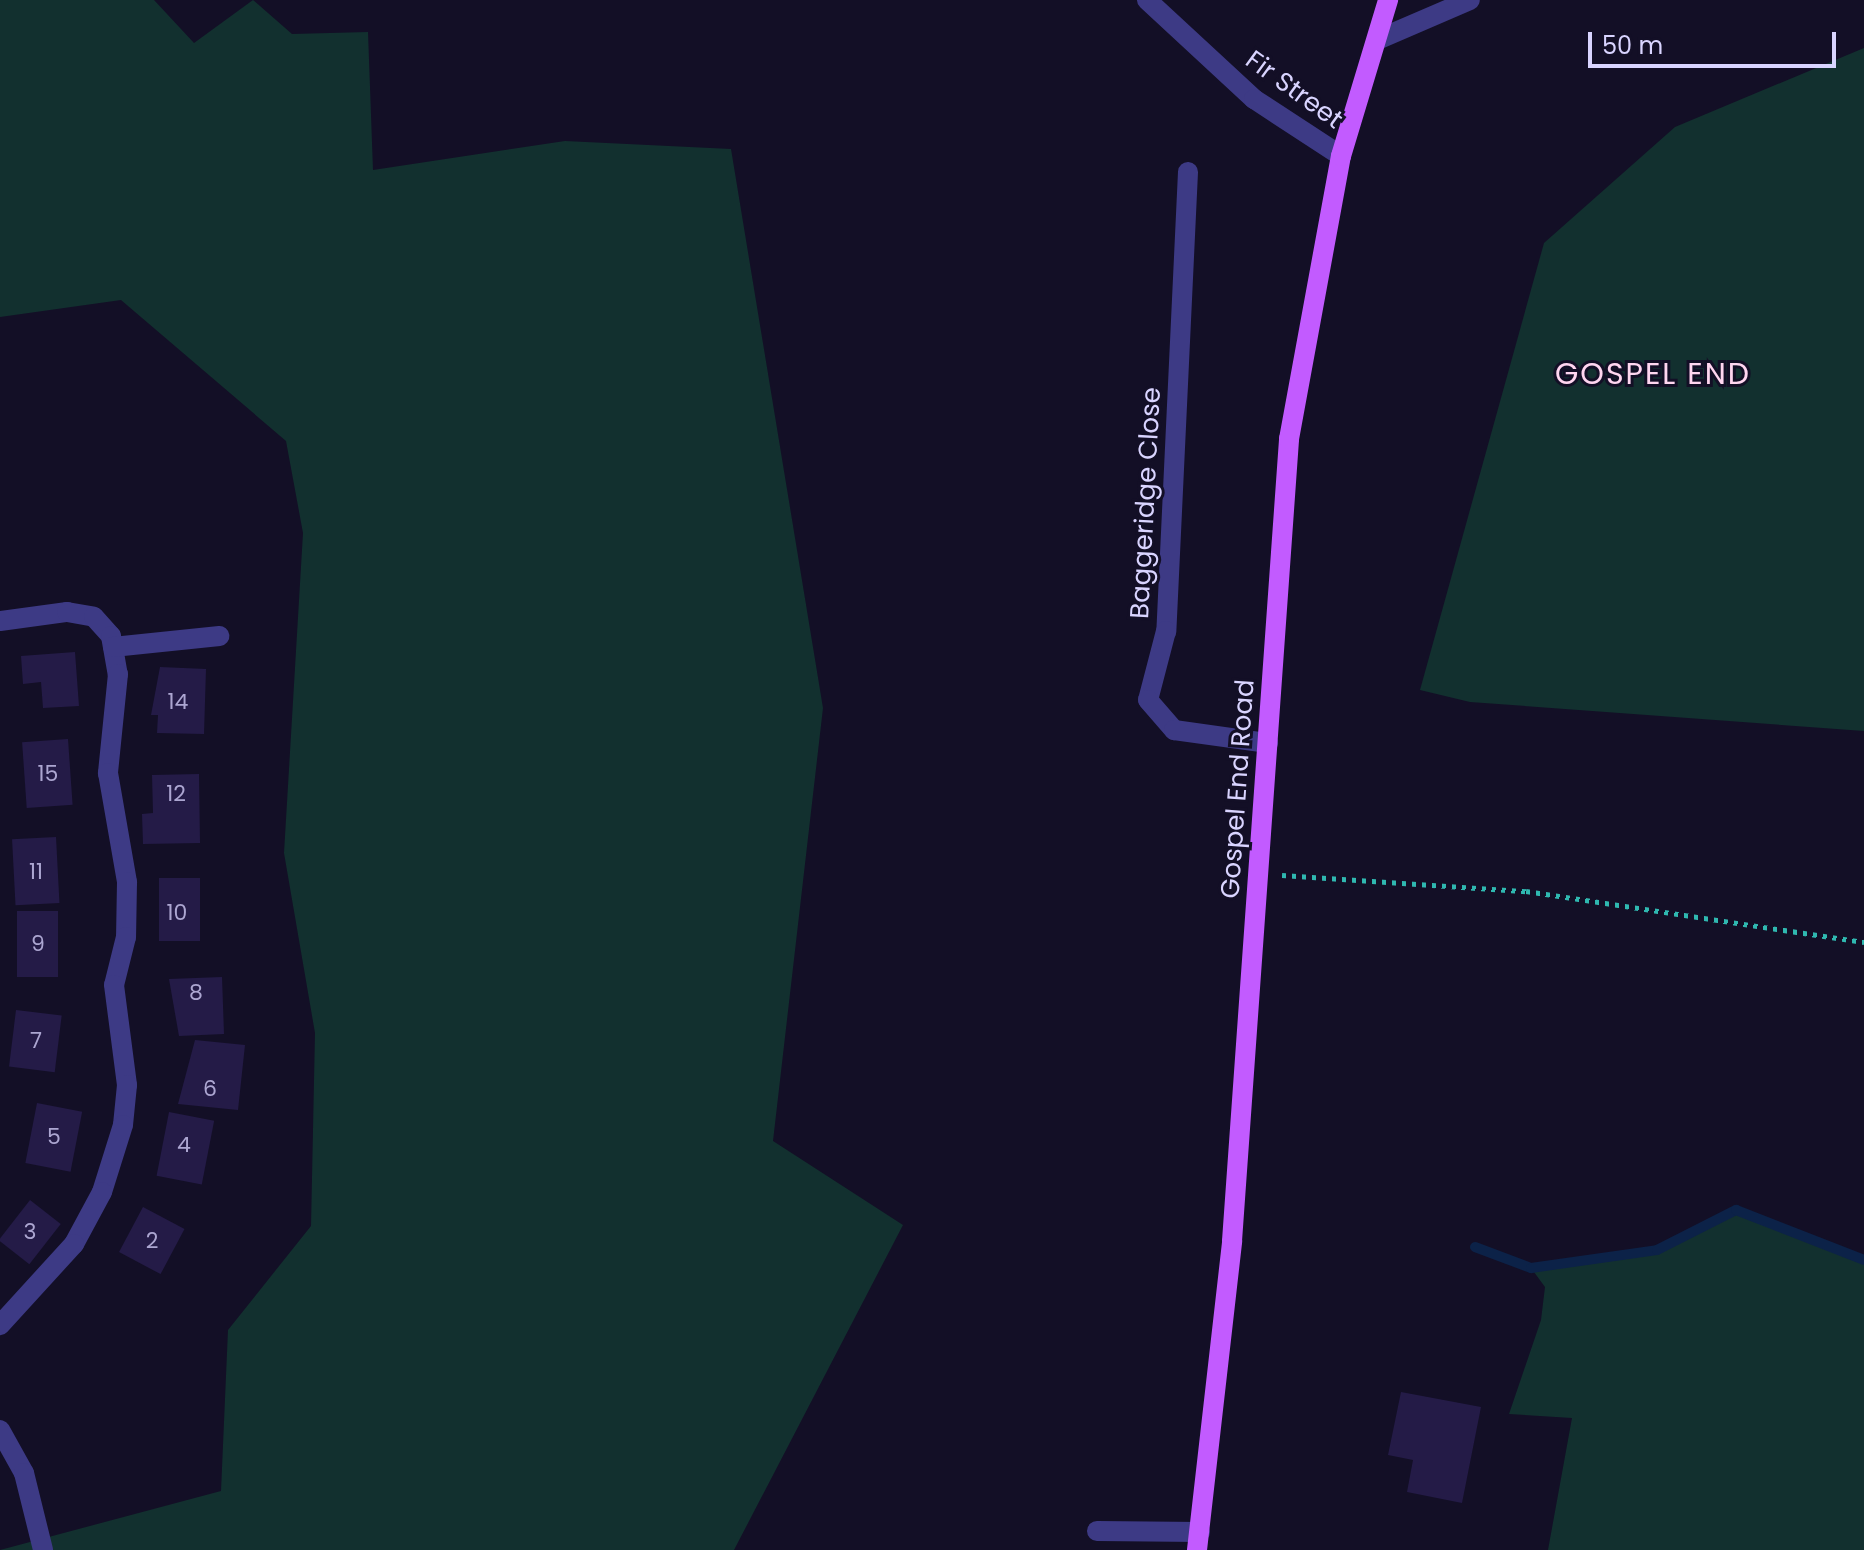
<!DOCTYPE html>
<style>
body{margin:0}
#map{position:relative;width:1864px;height:1550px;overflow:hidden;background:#130f26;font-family:Poppins,sans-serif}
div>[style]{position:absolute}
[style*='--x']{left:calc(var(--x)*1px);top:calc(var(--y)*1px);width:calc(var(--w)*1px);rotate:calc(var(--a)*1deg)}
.green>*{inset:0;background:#12302f}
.stream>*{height:10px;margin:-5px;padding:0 5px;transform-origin:5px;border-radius:5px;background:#0c2248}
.building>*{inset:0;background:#241b47;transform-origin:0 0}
.path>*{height:5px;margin-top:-2.5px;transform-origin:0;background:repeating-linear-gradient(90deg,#2fb8b0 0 4px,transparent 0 10px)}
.minor>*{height:20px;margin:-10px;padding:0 10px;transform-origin:10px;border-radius:10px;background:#3d3a85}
.major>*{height:20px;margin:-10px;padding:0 10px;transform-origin:10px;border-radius:10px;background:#c25bff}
span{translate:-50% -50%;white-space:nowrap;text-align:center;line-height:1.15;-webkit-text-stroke:6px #130f26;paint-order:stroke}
.number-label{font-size:22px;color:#aca6d1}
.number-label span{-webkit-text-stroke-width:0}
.street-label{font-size:26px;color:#d9d4ff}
.quarter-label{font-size:30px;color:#ffd6f0;letter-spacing:2px}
.scale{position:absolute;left:1588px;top:32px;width:248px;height:36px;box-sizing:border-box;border:4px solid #d9d4ff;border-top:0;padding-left:10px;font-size:24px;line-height:28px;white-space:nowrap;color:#d9d4ff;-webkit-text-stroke:6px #130f26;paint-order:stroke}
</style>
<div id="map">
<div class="green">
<i style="clip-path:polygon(0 0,154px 0,194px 43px,253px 0,292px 34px,368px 32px,373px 170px,565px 141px,731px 149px,823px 708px,773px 1141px,903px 1225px,734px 1550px,0 1550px,221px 1491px,228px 1330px,311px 1226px,315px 1033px,284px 853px,303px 533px,286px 441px,121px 300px,0 317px)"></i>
<i style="clip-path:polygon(1864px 48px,1864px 731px,1470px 702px,1420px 690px,1544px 243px,1675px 127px)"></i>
<i style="clip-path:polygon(1736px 1210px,1864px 1260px,1864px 1550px,1548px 1550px,1572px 1418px,1509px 1414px,1541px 1320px,1545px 1287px,1531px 1268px,1657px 1250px)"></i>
</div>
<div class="stream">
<i style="--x:1475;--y:1247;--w:60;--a:20.6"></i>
<i style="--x:1531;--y:1268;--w:127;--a:-8.1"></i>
<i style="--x:1657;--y:1250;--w:89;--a:-26.9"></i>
<i style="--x:1736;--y:1210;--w:137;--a:21.3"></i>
</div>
<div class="building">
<i style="clip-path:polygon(75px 652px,79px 706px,43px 708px,41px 682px,23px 684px,21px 656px)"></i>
<i style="clip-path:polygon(160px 667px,206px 669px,204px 734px,157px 733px,158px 715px,151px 715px)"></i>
<i style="left:68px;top:739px;width:66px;height:46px;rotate:86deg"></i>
<i style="clip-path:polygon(199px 774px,200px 843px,143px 844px,142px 814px,153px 813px,152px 775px)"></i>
<i style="left:56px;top:837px;width:66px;height:44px;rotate:87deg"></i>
<i style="left:159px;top:878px;width:41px;height:63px"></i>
<i style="left:17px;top:911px;width:41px;height:66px"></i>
<i style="clip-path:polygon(222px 977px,224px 1034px,179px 1036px,169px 979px)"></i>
<i style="left:16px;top:1010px;width:46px;height:57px;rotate:7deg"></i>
<i style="clip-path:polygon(195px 1040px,245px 1045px,238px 1110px,178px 1104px)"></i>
<i style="left:37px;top:1103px;width:46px;height:61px;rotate:11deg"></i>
<i style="left:169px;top:1112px;width:46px;height:65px;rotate:11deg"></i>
<i style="left:30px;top:1200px;width:39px;height:51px;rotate:38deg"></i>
<i style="left:143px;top:1207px;width:47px;height:51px;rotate:28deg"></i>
<i style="clip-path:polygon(1401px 1392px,1481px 1407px,1462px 1503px,1407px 1492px,1413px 1460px,1388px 1455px)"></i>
</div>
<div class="path">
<i style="--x:1282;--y:875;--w:245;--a:3.8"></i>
<i style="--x:1526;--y:891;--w:342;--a:8.6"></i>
</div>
<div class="minor">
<i style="--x:1147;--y:0;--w:146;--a:42.8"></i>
<i style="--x:1254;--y:99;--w:104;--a:33.2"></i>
<i style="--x:1377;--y:40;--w:101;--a:-23.3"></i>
<i style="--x:1188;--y:172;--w:460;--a:92.7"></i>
<i style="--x:1166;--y:631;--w:71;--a:104.6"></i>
<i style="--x:1148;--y:700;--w:40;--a:49"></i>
<i style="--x:1174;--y:730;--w:95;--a:7.9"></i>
<i style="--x:0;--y:621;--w:68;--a:-7.7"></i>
<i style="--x:67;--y:612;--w:27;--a:10"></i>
<i style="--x:94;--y:617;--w:25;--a:48"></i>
<i style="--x:111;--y:636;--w:39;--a:80"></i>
<i style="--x:118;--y:674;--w:100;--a:95.8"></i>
<i style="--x:108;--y:773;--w:111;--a:80.1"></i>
<i style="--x:127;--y:882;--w:55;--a:91"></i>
<i style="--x:126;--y:937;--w:49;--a:104"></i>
<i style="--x:114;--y:985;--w:101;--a:82.6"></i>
<i style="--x:127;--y:1085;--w:40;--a:95.7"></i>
<i style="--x:123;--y:1125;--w:70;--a:107.4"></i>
<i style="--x:102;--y:1192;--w:59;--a:118.3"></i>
<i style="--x:74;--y:1244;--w:110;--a:132.4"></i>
<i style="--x:113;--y:647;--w:107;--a:-5.9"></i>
<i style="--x:0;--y:1430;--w:49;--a:60.8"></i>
<i style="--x:24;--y:1473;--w:79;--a:76.1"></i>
<i style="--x:1097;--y:1531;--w:103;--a:0.6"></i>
</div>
<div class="major">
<i style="--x:1197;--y:1550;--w:311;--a:-83.5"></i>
<i style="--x:1232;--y:1241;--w:804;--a:-85.93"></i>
<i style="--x:1289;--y:439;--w:288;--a:-79.6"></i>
<i style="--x:1341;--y:156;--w:163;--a:-73.2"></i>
</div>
<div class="number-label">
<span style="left:178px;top:702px">14</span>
<span style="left:48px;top:774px">15</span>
<span style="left:176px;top:794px">12</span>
<span style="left:36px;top:872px">11</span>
<span style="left:177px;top:913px">10</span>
<span style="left:38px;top:944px">9</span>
<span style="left:196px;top:993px">8</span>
<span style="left:36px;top:1041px">7</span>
<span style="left:210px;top:1089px">6</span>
<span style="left:54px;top:1137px">5</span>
<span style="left:184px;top:1145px">4</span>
<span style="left:30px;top:1232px">3</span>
<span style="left:152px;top:1241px">2</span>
</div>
<div class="street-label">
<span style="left:1294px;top:90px;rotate:36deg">Fir Street</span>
<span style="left:1146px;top:503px;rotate:-87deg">Baggeridge Close</span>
<span style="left:1238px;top:789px;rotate:-86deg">Gospel End Road</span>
</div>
<div class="quarter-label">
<span style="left:1653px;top:374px">GOSPEL END</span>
</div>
<div class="scale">50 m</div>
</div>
